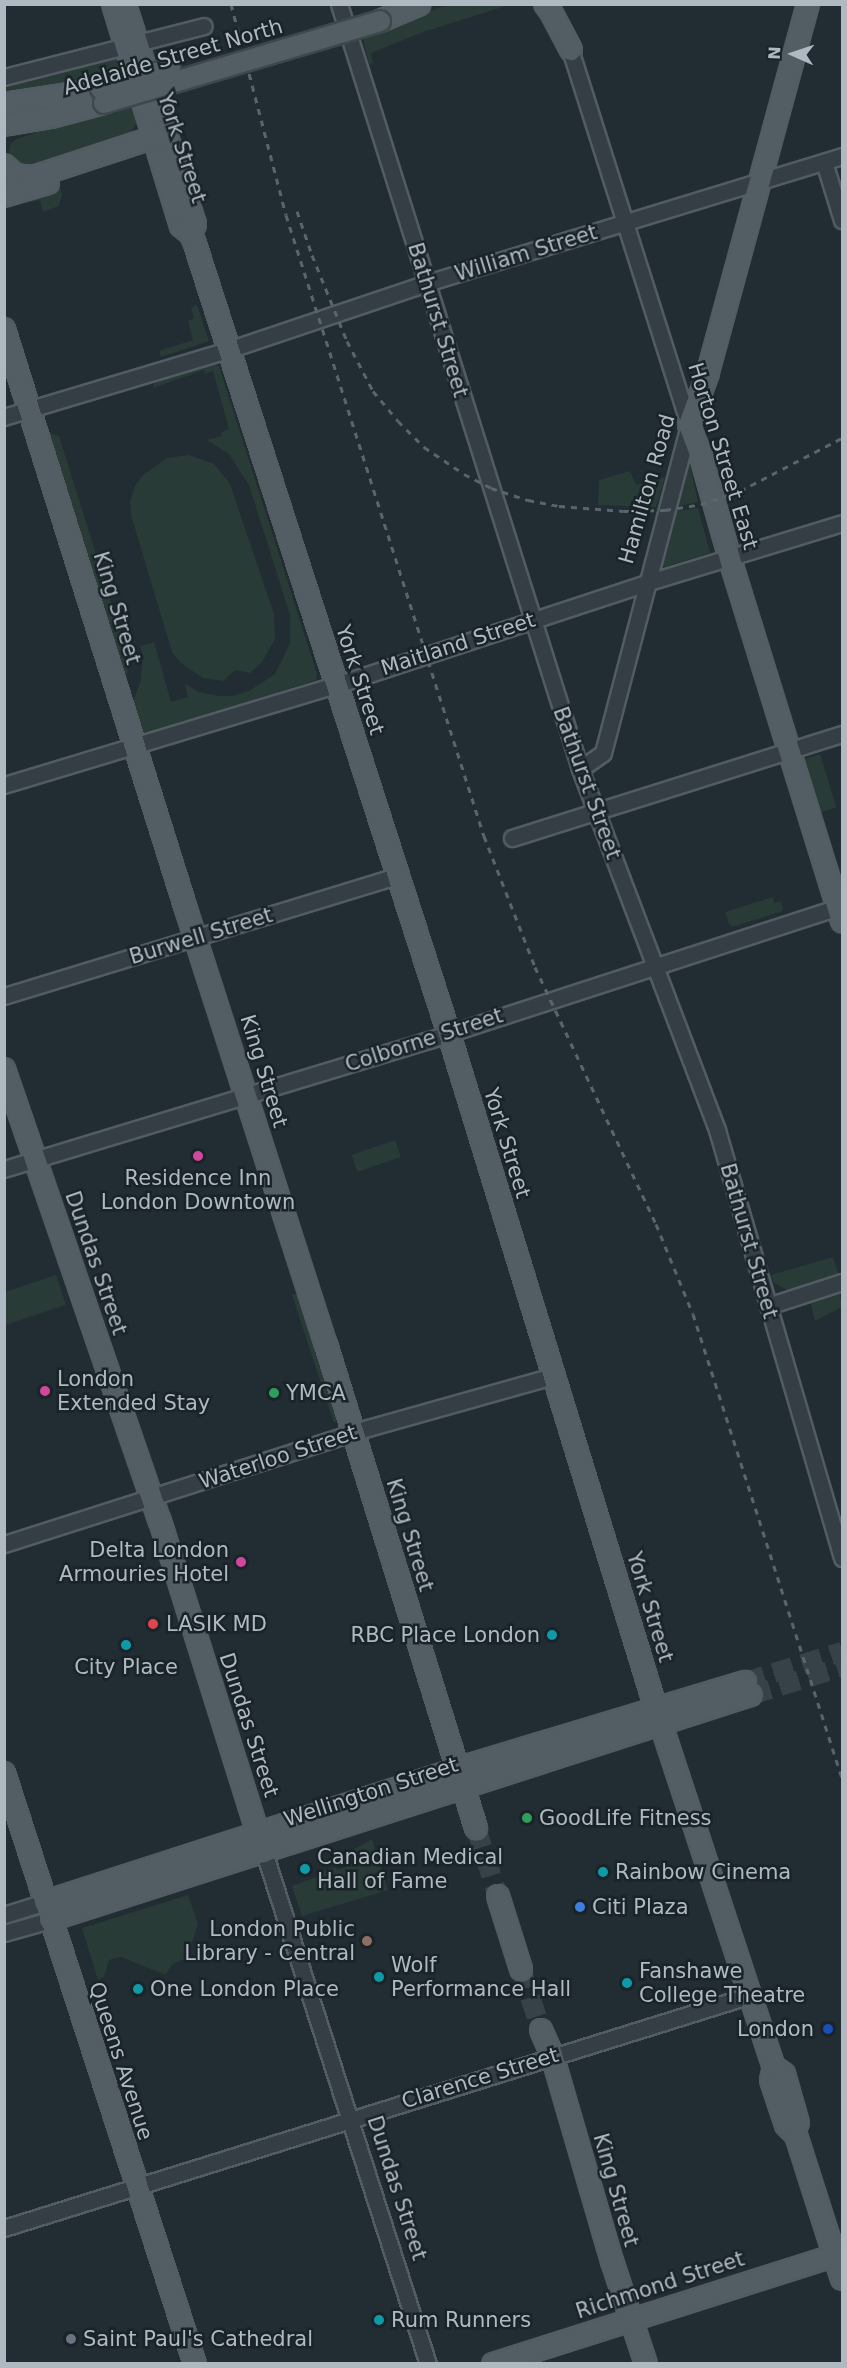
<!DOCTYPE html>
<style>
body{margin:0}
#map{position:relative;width:847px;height:2368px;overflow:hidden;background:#212c33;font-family:"DejaVu Sans",sans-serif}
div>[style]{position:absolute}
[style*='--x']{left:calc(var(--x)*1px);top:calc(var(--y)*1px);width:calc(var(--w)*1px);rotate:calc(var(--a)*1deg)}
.green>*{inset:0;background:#293b36;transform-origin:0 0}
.major-tunnel>*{height:20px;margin-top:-10px;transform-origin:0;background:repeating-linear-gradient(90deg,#364148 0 20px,transparent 0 30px)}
.roads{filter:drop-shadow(2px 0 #525c62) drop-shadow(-2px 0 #525c62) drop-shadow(0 2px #525c62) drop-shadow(0 -2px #525c62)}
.minor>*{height:15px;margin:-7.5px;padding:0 7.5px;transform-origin:7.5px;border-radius:7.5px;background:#343e44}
.major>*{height:20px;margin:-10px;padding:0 10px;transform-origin:10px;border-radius:10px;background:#525d64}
.rail>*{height:3px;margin-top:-1.5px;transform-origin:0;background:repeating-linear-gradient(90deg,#59656c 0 6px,transparent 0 12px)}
.bridges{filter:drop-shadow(2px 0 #3e474d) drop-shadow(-2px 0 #3e474d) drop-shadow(0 2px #3e474d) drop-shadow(0 -2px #3e474d)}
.major-bridge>*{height:20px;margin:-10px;padding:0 10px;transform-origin:10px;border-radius:10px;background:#525d64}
.dots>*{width:16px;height:16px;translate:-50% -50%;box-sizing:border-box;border:3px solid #1a2328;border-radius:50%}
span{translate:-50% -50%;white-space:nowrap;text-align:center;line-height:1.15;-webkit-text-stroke:5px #1a2328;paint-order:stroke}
.street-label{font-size:21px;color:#aeb9c1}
.poi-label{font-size:21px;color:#aeb9c1}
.left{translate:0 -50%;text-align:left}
.right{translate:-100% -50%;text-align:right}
.frame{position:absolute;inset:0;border:6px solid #aeb9c1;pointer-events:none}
.north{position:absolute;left:763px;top:24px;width:60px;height:60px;-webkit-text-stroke:4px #1a2328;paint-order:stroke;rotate:273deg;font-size:16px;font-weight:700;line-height:24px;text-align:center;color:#aeb9c1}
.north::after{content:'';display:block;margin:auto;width:21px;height:27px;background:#aeb9c1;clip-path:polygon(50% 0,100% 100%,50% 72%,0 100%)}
</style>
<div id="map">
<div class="green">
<i style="clip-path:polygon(447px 5px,509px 5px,423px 32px,371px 53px,373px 63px,369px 64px,363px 39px,384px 32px,383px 28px)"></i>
<i style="clip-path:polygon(111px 57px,122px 58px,128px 73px,99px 82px,5px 93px,5px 85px)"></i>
<i style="clip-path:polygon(134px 107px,137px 122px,131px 133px,121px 141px,40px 169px,21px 168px,13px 163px,9px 152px,10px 145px,16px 139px,106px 110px,108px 115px)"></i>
<i style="clip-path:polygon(60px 187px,62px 195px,59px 206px,43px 212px,40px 200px,31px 202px,29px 197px)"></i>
<i style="clip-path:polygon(197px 305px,209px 341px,161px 357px,159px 351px,193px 340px,188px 321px,194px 318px,191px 308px)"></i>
<i style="clip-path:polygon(213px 364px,219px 366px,317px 674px,316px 680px,147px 734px,140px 730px,131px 707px,141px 680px,143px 655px,140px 646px,154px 642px,171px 702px,188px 697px,185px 684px,199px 692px,218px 696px,232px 696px,249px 691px,275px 674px,290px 643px,290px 615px,249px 485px,229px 454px,207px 440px,221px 436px,222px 432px,229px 429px,213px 371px,205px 374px,204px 370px,153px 388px,154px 383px)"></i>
<i style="clip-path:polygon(50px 433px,59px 436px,129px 659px,126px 682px,49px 438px)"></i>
<i style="clip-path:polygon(687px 452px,698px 502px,672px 507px)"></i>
<i style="clip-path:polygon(189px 455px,214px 464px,230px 484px,274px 614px,275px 639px,262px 662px,250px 673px,235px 670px,223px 681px,203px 678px,181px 663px,172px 652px,131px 515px,130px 501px,135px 486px,143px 475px,167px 458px)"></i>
<i style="clip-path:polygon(630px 471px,636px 485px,665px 477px,656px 507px,598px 505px,599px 480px)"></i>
<i style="clip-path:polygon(698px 508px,710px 553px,658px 569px,671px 512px)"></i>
<i style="left:820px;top:754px;width:56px;height:16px;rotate:73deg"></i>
<i style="clip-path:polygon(773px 897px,774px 903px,781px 901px,783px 911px,732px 927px,729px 924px,725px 912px)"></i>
<i style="left:395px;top:1140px;width:18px;height:46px;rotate:71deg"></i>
<i style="clip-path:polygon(833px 1257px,839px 1276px,789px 1291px,774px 1283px,771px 1275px)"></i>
<i style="clip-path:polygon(56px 1275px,66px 1305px,5px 1325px,5px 1292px)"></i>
<i style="clip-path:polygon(842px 1289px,840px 1296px,842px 1307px,815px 1321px,810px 1299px)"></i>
<i style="clip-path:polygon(296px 1294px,300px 1295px,309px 1323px,337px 1420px,334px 1423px,292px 1295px)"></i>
<i style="clip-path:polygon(372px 1839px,388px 1890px,302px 1916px,292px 1886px,323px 1875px,322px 1871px,335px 1867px,338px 1870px,355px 1862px,351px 1851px)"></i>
<i style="clip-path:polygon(188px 1895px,198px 1924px,187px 1958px,172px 1964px,166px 1975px,121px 1957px,109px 1960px,104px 1977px,98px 1980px,82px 1928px)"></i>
</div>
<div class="major-tunnel">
<i style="--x:745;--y:1682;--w:102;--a:-17.2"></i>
<i style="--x:751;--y:1695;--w:95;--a:-17.1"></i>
<i style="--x:476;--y:1828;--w:71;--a:72.1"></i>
<i style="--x:521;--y:1969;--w:64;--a:71.8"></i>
</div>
<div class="roads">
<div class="minor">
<i style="--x:339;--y:4;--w:802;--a:72.51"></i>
<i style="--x:580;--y:769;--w:386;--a:69.2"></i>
<i style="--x:717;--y:1130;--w:446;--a:73.7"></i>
<i style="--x:567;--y:40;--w:404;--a:72.4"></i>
<i style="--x:689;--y:425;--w:339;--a:104.7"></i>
<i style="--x:603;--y:753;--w:28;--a:145"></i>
<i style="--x:4;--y:77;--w:206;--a:-14.3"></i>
<i style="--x:824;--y:162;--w:61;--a:72.8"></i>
<i style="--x:4;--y:417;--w:234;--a:-16.7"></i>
<i style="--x:228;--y:350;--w:210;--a:-18.6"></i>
<i style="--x:427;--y:283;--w:434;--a:-17"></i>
<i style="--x:4;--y:785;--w:347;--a:-16.8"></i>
<i style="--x:336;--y:685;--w:326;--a:-18.2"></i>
<i style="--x:646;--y:583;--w:205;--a:-17"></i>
<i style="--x:512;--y:838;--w:346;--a:-17.5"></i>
<i style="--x:4;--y:996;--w:411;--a:-17"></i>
<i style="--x:4;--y:1169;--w:444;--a:-16.9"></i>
<i style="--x:429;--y:1040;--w:434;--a:-18"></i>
<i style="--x:768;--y:1306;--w:78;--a:-18"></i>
<i style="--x:4;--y:1544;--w:382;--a:-17.7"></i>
<i style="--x:368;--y:1428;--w:192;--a:-15.7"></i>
<i style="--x:264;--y:1852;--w:538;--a:72.24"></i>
<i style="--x:4;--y:1915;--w:43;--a:-17.6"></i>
<i style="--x:4;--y:1933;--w:48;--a:-15.8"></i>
<i style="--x:4;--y:2228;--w:782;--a:-17.32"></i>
</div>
<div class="major">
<i style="--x:113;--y:4;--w:232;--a:73"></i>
<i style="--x:181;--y:226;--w:13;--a:39"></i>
<i style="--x:191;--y:234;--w:11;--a:68"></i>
<i style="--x:195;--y:244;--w:830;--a:72.18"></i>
<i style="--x:449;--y:1034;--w:706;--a:72.95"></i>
<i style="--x:656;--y:1709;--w:377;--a:71.8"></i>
<i style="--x:774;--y:2067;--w:13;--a:103"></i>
<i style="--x:771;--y:2080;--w:47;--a:71.6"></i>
<i style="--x:786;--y:2125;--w:14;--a:45"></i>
<i style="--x:796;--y:2135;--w:151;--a:72.3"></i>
<i style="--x:545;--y:4;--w:10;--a:53"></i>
<i style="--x:551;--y:12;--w:43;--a:62.2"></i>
<i style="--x:808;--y:4;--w:382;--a:105.2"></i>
<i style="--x:708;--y:373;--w:55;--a:110.1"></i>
<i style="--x:689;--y:425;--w:34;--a:69"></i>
<i style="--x:701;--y:457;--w:116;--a:74.1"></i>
<i style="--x:733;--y:569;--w:369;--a:72.8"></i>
<i style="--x:127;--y:11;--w:224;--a:72.3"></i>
<i style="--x:195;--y:224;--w:11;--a:112"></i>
<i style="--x:380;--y:21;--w:43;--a:-23"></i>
<i style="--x:4;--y:104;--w:98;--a:-8.8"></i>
<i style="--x:4;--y:125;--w:48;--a:-9.7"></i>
<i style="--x:51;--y:117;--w:55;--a:-14.8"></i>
<i style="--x:4;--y:165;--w:15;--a:42"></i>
<i style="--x:15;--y:175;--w:18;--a:6"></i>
<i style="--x:33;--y:177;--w:138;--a:-18.2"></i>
<i style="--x:4;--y:196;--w:46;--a:-16.5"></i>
<i style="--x:4;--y:329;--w:605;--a:72.58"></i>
<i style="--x:185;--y:906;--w:460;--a:72.2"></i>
<i style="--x:326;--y:1344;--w:507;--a:72.78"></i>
<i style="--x:4;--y:1069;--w:478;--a:71"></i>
<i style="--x:160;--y:1521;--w:347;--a:72.6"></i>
<i style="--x:4;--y:1773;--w:621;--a:72.09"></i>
<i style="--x:498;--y:1896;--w:77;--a:72.5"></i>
<i style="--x:45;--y:1902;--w:432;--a:-17.9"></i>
<i style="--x:456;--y:1769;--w:302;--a:-16.8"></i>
<i style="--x:50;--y:1920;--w:736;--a:-17.8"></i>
<i style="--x:541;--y:2030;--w:27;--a:66"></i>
<i style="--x:552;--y:2055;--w:215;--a:73.8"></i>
<i style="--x:612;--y:2261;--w:108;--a:71.7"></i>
<i style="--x:774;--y:2067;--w:12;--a:35"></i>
<i style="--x:784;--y:2074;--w:51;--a:74.1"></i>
<i style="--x:493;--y:2364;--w:366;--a:-17.6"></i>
</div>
</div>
<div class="rail">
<i style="--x:231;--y:4;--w:218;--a:75.4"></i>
<i style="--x:286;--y:215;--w:652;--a:72.32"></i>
<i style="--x:484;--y:836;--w:141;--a:68.7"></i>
<i style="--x:535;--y:967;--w:284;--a:64.8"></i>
<i style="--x:656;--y:1224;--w:97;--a:67.7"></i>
<i style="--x:693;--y:1314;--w:488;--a:72.2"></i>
<i style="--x:297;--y:211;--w:46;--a:71.2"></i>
<i style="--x:312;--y:255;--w:93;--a:67.9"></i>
<i style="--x:347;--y:341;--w:56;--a:62.5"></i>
<i style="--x:373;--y:391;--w:39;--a:50"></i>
<i style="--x:398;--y:421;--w:37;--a:45"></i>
<i style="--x:424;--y:447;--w:48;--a:34"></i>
<i style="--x:464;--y:474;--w:30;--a:27"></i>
<i style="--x:491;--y:488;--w:39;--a:18"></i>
<i style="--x:528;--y:500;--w:32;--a:11"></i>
<i style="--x:559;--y:506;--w:65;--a:4.4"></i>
<i style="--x:624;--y:511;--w:41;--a:-1.4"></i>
<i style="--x:665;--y:510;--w:36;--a:-9"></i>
<i style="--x:701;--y:504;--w:41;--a:-18.4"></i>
<i style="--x:740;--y:491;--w:115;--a:-27.5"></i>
</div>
<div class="bridges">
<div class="major-bridge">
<i style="--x:101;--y:89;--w:72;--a:-16.2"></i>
<i style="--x:104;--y:103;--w:288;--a:-16.5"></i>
</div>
</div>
<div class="dots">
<i style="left:198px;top:1156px;background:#d1479c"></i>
<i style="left:45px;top:1391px;background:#d1479c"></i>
<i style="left:274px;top:1393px;background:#2e9e5b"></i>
<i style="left:241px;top:1562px;background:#d1479c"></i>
<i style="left:153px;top:1624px;background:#e0444e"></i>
<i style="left:552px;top:1635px;background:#0f9aa8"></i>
<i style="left:126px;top:1645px;background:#0f9aa8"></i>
<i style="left:527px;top:1818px;background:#2e9e5b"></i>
<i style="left:305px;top:1869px;background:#0f9aa8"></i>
<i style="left:603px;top:1872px;background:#0f9aa8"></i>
<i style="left:580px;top:1907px;background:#3f7fe0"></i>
<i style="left:367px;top:1941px;background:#8d6e63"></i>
<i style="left:379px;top:1977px;background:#0f9aa8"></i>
<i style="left:627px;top:1983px;background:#0f9aa8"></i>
<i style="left:138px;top:1989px;background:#0f9aa8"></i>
<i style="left:828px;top:2029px;background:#1a4fb4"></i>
<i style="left:379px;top:2320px;background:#0f9aa8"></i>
<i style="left:71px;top:2339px;background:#6b7280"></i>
</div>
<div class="street-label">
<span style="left:173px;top:57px;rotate:-16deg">Adelaide Street North</span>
<span style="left:182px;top:148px;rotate:72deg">York Street</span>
<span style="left:526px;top:253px;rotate:-17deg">William Street</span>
<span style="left:438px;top:320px;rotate:73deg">Bathurst Street</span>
<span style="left:723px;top:456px;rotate:73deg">Horton Street East</span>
<span style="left:647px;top:489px;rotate:-74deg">Hamilton Road</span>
<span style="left:117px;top:608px;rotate:73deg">King Street</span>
<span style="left:458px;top:644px;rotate:-18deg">Maitland Street</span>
<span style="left:360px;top:680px;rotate:72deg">York Street</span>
<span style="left:587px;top:783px;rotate:70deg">Bathurst Street</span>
<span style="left:201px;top:936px;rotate:-17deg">Burwell Street</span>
<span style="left:424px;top:1040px;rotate:-18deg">Colborne Street</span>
<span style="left:264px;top:1071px;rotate:73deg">King Street</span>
<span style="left:507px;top:1143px;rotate:73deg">York Street</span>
<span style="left:749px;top:1241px;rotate:74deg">Bathurst Street</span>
<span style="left:96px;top:1263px;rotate:71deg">Dundas Street</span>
<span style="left:278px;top:1457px;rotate:-18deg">Waterloo Street</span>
<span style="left:410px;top:1535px;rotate:73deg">King Street</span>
<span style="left:650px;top:1607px;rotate:73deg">York Street</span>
<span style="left:249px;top:1725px;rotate:72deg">Dundas Street</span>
<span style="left:371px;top:1792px;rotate:-18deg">Wellington Street</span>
<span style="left:121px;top:2061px;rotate:72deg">Queens Avenue</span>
<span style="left:480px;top:2078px;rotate:-17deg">Clarence Street</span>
<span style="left:397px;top:2188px;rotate:72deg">Dundas Street</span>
<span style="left:616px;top:2190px;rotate:74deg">King Street</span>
<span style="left:660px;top:2285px;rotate:-18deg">Richmond Street</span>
</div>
<div class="poi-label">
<span style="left:198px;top:1190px">Residence Inn<br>London Downtown</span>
<span class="left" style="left:57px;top:1391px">London<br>Extended Stay</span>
<span class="left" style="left:286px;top:1393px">YMCA</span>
<span class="right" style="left:229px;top:1562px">Delta London<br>Armouries Hotel</span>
<span class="left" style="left:166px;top:1624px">LASIK MD</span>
<span class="right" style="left:540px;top:1635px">RBC Place London</span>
<span style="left:126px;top:1667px">City Place</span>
<span class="left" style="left:539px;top:1818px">GoodLife Fitness</span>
<span class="left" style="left:317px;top:1869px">Canadian Medical<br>Hall of Fame</span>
<span class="left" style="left:615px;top:1872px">Rainbow Cinema</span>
<span class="left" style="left:592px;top:1907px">Citi Plaza</span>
<span class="right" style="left:355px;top:1941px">London Public<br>Library - Central</span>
<span class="left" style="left:391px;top:1977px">Wolf<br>Performance Hall</span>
<span class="left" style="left:639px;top:1983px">Fanshawe<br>College Theatre</span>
<span class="left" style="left:150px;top:1989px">One London Place</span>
<span class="right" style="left:814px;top:2029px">London</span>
<span class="left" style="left:391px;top:2320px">Rum Runners</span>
<span class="left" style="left:83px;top:2339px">Saint Paul's Cathedral</span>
</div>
<div class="frame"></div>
<div class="north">N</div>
</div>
